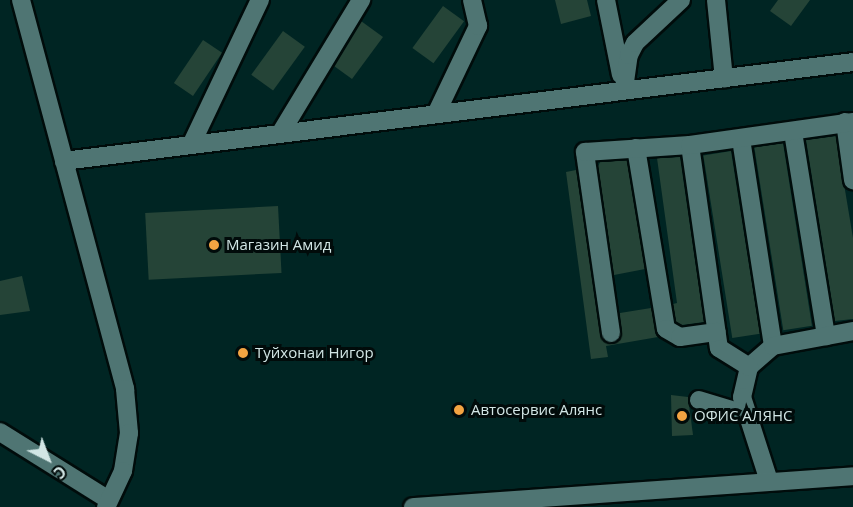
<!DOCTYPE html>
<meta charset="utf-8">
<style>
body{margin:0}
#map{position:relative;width:853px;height:507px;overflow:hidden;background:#002523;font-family:"Open Sans",sans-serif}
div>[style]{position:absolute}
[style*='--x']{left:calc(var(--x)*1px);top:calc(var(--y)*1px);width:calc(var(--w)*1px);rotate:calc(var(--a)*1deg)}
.building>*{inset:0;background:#254437;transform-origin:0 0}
.roads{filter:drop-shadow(2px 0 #000c0b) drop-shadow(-2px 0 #000c0b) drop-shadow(0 2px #000c0b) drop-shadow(0 -2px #000c0b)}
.minor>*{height:18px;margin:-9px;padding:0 9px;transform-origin:9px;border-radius:9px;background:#4f7573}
.tertiary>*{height:18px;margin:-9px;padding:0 9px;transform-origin:9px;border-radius:9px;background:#4f7573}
.secondary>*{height:18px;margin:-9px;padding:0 9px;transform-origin:9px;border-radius:9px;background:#4f7573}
.dots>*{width:16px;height:16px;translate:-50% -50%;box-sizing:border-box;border:3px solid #010b0a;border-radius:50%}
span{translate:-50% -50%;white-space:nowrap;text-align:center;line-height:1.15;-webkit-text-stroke:6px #010b0a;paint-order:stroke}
.poi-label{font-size:15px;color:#d2e6e5}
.left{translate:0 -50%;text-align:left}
.north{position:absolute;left:18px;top:429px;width:60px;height:60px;-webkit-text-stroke:4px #010b0a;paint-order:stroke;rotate:138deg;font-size:16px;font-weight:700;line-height:24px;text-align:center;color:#d2e6e5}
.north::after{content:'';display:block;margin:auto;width:21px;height:27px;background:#d2e6e5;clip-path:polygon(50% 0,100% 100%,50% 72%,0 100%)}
</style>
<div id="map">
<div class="building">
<i style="clip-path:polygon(555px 0,587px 0,591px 16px,561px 24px)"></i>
<i style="clip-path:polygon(778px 0,810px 0,791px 26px,770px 11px)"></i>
<i style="left:443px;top:6px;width:26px;height:52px;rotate:36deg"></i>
<i style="clip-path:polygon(361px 21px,383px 37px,352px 79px,334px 66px)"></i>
<i style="left:283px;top:31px;width:27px;height:54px;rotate:36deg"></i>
<i style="left:203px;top:40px;width:23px;height:52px;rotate:34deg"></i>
<i style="clip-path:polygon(836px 136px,853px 238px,853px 319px,835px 321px,806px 140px)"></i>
<i style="left:783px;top:143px;width:185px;height:29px;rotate:81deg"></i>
<i style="left:731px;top:151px;width:185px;height:28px;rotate:81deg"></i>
<i style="clip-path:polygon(680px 157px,704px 322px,682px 325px,676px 322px,673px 304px,677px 303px,657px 158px)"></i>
<i style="clip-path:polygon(627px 160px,645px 269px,614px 275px,598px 167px,600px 162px)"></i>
<i style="clip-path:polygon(576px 170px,602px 339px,612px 344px,621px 338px,620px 313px,651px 308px,658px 337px,606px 346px,608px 357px,591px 359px,566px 172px)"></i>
<i style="left:278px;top:206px;width:67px;height:133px;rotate:87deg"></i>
<i style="clip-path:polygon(22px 276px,30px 311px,0 315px,0 281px)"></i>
<i style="clip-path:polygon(671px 395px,688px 397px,693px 435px,672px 436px)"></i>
</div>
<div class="roads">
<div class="minor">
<i style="--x:606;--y:0;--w:76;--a:78.7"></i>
<i style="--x:716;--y:0;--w:79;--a:84.2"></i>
<i style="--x:624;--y:89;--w:34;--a:-82"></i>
<i style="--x:629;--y:55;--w:13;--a:-63"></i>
<i style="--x:635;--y:43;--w:63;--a:-43.1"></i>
<i style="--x:436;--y:114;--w:98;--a:-64.5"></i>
<i style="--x:478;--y:26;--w:27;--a:-103"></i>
<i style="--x:845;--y:122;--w:59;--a:82.1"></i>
<i style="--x:793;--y:132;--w:207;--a:80.8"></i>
<i style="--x:280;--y:134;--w:157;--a:-58.8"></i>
<i style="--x:741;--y:139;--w:209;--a:81.2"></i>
<i style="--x:773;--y:346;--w:32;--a:139"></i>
<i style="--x:749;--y:367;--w:31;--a:103"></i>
<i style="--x:742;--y:397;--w:88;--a:72.2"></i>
<i style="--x:191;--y:145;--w:161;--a:-64.6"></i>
<i style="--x:690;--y:145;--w:205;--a:81.9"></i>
<i style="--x:719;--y:348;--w:36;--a:32"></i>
<i style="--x:636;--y:148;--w:183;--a:80.6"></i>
<i style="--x:666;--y:329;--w:16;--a:30"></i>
<i style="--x:680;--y:337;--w:37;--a:-8"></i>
<i style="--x:64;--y:161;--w:795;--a:-7.15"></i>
<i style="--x:611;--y:333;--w:183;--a:-98.2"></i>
<i style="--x:585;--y:152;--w:105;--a:-3.8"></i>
<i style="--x:690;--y:145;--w:165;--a:-8"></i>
<i style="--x:773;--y:346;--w:81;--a:-10.6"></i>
<i style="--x:699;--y:400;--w:51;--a:17"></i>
<i style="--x:0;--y:432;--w:128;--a:32"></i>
</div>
<div class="tertiary">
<i style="--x:413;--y:507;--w:441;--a:-4"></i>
</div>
<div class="secondary">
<i style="--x:21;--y:0;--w:403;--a:75"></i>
<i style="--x:125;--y:389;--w:44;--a:84.8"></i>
<i style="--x:129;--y:433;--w:38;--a:99"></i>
<i style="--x:123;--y:471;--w:40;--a:115"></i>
</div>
</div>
<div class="dots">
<i style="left:214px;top:245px;background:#f3a442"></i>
<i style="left:243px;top:353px;background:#f3a442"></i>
<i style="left:459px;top:410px;background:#f3a442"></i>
<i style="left:682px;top:416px;background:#f3a442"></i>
</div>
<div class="poi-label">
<span class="left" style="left:226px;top:245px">Магазин Амид</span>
<span class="left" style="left:255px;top:353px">Туйхонаи Нигор</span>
<span class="left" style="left:471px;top:410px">Автосервис Алянс</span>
<span class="left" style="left:694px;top:416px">ОФИС АЛЯНС</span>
</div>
<div class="north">С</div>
</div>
